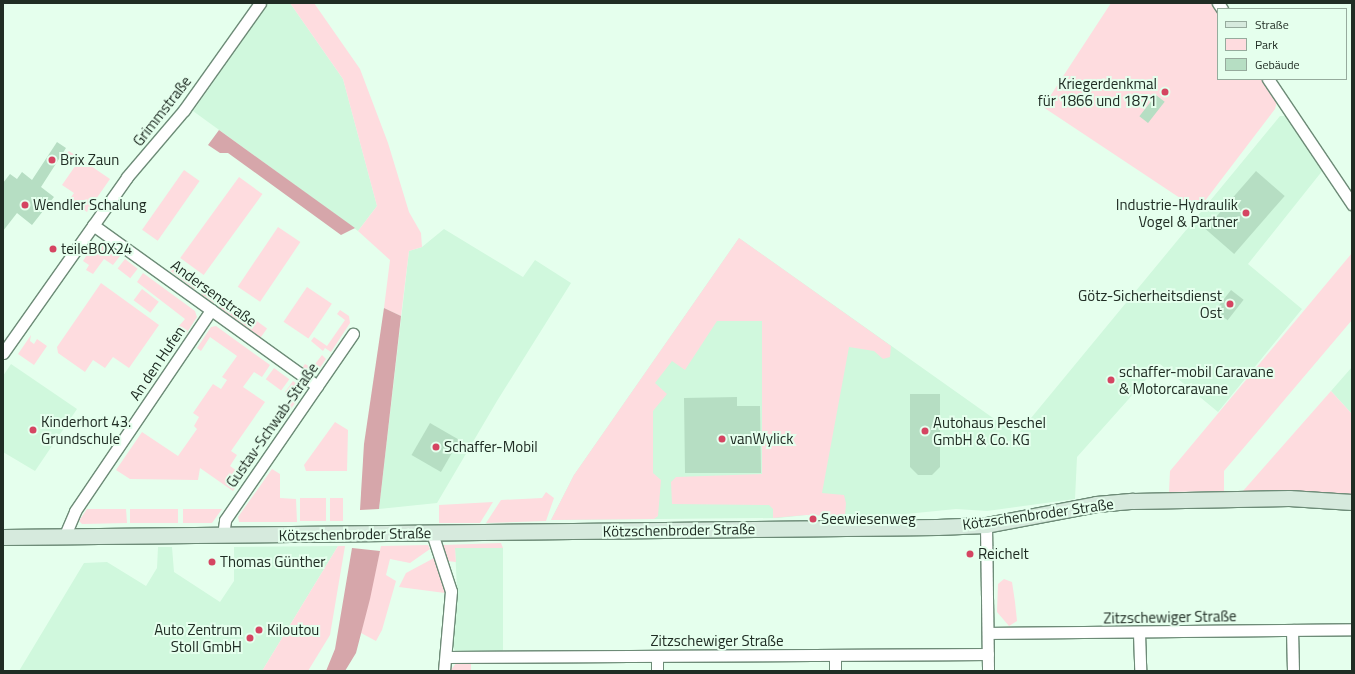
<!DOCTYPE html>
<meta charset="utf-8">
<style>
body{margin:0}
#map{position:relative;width:1355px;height:674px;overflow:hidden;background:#e5ffed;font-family:"Titillium Web",sans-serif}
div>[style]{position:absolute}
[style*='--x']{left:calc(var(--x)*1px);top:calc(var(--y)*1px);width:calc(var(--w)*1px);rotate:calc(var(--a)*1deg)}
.built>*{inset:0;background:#d0f8dd}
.green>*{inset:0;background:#fedcdf;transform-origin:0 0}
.forest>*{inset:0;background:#d6a6aa}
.building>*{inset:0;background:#b6dec3;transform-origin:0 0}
.roads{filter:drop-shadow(1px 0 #6d8b77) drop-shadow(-1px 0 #6d8b77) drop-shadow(0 1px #6d8b77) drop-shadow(0 -1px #6d8b77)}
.street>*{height:11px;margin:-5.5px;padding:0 5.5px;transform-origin:5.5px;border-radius:5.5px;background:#fff}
.secondary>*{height:15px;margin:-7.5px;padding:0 7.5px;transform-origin:7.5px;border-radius:7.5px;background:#d6eadd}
.dots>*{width:11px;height:11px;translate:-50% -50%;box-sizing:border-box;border:2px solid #e5ffed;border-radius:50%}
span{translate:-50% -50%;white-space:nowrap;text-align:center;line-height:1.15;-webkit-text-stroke:4px #e5ffed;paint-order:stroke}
.poi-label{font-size:15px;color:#202d24}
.right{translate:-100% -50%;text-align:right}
.left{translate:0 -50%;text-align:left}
.street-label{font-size:15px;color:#202d24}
.frame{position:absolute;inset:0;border:4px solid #202d24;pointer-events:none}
.legend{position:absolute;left:1217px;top:8px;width:130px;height:72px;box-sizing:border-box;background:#e5ffed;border:1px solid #96ab9d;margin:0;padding:5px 7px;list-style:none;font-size:12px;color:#202d24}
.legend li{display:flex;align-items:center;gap:8px;height:20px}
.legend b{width:20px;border:1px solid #96ab9d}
</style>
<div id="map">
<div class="built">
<i style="clip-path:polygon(269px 3px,290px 3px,343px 79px,377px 206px,358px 231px,193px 111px)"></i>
<i style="clip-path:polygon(1280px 116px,1288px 116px,1323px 170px,1248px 264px,1302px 309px,1218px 412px,1160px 364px,1077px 457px,1075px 499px,987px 511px,956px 509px,876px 517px,806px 515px,778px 518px,551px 520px,574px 475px,739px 238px,1017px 435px,1013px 440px)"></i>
<i style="clip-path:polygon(444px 229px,523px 277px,535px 260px,571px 283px,497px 401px,437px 503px,379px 509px,409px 251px,422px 247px)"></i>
<i style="clip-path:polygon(11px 364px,77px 409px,35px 471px,3px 452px,3px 376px)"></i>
<i style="clip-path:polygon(1352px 367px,1352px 414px,1331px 391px)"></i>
<i style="clip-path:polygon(338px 546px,262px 671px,19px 671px,84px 563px,107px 562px,146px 586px,157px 568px,158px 547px,172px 547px,174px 572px,220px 602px,234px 581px,234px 547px)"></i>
<i style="clip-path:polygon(455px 548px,503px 548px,503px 652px,455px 651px,452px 644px,457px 589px)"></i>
</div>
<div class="green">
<i style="clip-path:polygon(290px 3px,314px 3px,360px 69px,388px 143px,409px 212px,421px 233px,422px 247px,409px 251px,401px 316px,384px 308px,390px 260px,358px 231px,377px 206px,343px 79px)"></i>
<i style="clip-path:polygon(1111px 3px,1212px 3px,1218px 11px,1218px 79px,1262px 79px,1277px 101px,1275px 109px,1198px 210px,1043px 107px)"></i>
<i style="clip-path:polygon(69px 151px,110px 179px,87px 212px,69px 200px,74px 193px,62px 185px,78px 162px,67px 153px)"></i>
<i style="left:184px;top:170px;width:19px;height:73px;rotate:35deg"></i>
<i style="left:239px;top:177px;width:29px;height:100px;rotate:36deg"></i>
<i style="left:278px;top:227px;width:27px;height:72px;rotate:34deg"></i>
<i style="clip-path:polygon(739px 238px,891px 346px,890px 357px,883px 359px,874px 351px,849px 347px,822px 493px,844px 495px,846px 503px,845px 516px,806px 515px,773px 518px,773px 509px,769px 505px,672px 504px,671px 482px,676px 477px,762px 474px,762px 321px,717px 321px,685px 370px,672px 361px,655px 383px,667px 394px,653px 411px,653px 473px,661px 480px,658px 516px,654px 519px,551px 520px,574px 475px)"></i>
<i style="clip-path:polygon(101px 242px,120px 256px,113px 265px,104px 259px,93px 274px,86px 270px,89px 265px,83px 261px,94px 244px)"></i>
<i style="clip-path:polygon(1352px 253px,1352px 320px,1224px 471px,1224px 491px,1169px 492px,1170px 471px)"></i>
<i style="left:125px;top:259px;width:16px;height:12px;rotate:38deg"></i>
<i style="left:177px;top:261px;width:31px;height:12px;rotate:37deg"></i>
<i style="clip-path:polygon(143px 273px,195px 311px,197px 317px,186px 334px,182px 332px,178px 337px,173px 333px,185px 319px,137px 282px)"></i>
<i style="clip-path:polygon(101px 283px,159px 325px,129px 368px,113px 357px,105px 368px,93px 360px,85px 372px,58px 353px,57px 347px)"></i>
<i style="clip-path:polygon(204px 283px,220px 294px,214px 303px,201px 294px)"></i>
<i style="left:307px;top:287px;width:30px;height:42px;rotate:34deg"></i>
<i style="left:142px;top:289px;width:21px;height:14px;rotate:37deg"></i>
<i style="left:225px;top:298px;width:52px;height:11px;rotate:36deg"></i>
<i style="clip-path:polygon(340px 310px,349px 316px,350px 323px,331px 352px,325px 348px,323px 351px,311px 341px,314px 337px,327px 346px,345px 320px,337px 314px)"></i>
<i style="clip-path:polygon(216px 326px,270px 365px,262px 377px,254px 372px,243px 387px,265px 402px,231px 451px,237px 455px,230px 466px,244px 476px,233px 491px,200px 468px,198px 480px,130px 479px,116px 470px,142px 432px,178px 456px,197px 429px,194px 426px,199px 417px,193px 413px,213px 384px,221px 389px,227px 380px,222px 377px,237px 356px,210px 337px,201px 351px,197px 348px,211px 327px)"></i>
<i style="clip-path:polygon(31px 335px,30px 341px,34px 344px,37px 339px,47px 346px,34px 365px,18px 354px)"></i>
<i style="clip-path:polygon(322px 355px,326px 359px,317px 372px,311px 374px,302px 368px,305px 364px,312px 368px)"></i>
<i style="left:274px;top:368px;width:19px;height:14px;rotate:36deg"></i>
<i style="clip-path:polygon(293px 381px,301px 387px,302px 393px,286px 416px,282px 413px,293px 398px,285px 392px)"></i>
<i style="clip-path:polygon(1331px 391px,1352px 414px,1352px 494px,1243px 491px)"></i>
<i style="clip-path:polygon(335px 422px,348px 430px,347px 471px,306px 471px,304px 465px)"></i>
<i style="clip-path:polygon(272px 469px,280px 474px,280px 498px,296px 499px,297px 522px,239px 522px,238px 517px)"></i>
<i style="clip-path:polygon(546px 492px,554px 498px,546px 521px,486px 523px,501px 500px,542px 498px)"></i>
<i style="left:300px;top:498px;width:26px;height:23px"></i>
<i style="left:330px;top:498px;width:13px;height:23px"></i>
<i style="clip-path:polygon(493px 502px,480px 523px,439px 523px,439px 505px)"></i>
<i style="clip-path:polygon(87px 509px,126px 509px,127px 523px,82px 524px,79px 521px)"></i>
<i style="left:130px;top:509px;width:48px;height:14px"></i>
<i style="clip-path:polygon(183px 509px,222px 509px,212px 523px,183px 523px)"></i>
<i style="clip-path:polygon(501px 543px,503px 548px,455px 548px,456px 562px,447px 561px,441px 547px,443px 545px)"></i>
<i style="clip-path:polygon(428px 545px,430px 549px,410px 563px,390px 559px,386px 575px,396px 581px,382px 630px,376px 641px,361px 633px,381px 546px)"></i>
<i style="clip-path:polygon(338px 546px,345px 546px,330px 635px,308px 671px,262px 671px)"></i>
<i style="clip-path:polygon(434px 558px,444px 581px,445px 593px,399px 587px,406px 573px)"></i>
<i style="clip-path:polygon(1004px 579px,1012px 582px,1015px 602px,1017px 621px,1009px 626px,997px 612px,998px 584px)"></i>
<i style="clip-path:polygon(457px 662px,471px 663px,471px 671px,450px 671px)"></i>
</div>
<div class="forest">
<i style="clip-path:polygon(219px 130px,355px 228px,341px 235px,228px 153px,220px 153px,208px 145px)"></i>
<i style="clip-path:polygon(384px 308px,401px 316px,379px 509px,360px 510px,364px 444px)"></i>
<i style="clip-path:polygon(352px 548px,380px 551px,370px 599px,356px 653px,345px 671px,326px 671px,335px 649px)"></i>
</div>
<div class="building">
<i style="left:1156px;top:95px;width:11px;height:27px;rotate:38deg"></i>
<i style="clip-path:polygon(57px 142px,66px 148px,41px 187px,54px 197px,32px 225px,17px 213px,3px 231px,3px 183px,10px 174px,17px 179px,22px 172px,32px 180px)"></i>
<i style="left:1256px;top:171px;width:38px;height:77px;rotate:41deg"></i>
<i style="left:1231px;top:290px;width:16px;height:26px;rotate:38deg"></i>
<i style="clip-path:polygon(910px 394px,940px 394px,940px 467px,932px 475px,918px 475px,910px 467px)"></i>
<i style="clip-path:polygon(737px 397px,737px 406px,760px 406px,761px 473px,685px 473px,684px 398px)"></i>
<i style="left:430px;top:423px;width:34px;height:37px;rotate:30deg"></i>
</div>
<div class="roads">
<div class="street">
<i style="--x:1218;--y:3;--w:7;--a:56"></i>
<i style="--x:1268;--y:79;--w:151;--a:56.1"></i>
<i style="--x:93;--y:225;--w:276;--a:35.7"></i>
<i style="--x:3;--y:353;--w:215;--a:-54.8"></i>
<i style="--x:127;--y:177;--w:88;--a:-49.6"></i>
<i style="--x:184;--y:110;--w:131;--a:-54.6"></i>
<i style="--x:986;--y:525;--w:146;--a:89.2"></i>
<i style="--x:432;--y:533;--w:61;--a:71.9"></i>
<i style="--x:451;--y:591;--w:80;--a:95"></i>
<i style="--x:65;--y:535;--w:26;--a:-67"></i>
<i style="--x:75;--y:511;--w:243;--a:-55.9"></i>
<i style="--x:223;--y:535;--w:15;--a:-82"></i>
<i style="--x:225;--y:520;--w:226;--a:-55.5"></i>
<i style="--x:1292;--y:630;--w:41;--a:88.6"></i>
<i style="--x:989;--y:633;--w:363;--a:-0.6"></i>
<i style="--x:1139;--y:633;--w:38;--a:88"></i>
<i style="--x:446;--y:657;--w:542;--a:-0.32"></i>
<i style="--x:657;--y:671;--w:14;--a:-90"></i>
<i style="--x:835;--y:671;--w:16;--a:-90"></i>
</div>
<div class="secondary">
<i style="--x:3;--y:537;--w:934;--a:-0.61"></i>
<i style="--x:937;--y:527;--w:49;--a:-2.3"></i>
<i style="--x:986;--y:525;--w:112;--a:-10.8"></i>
<i style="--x:1096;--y:504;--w:37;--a:-5"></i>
<i style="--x:1133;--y:501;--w:156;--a:-1.1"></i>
<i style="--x:1289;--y:498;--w:63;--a:3.6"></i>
</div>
</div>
<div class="dots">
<i style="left:1165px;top:92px;background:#d54562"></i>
<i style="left:52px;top:160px;background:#d54562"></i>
<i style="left:25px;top:205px;background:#d54562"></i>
<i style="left:1246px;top:213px;background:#d54562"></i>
<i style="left:53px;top:249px;background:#d54562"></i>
<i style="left:1230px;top:304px;background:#d54562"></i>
<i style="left:1111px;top:380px;background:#d54562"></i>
<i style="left:33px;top:430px;background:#d54562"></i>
<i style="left:925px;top:431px;background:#d54562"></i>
<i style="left:722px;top:439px;background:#d54562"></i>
<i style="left:436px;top:447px;background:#d54562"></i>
<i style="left:813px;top:519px;background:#d54562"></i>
<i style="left:970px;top:554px;background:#d54562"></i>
<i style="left:212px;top:562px;background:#d54562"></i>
<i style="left:259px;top:630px;background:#d54562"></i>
<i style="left:250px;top:638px;background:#d54562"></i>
</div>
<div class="poi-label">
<span class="right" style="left:1157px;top:92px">Kriegerdenkmal<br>für 1866 und 1871</span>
<span class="left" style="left:60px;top:160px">Brix Zaun</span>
<span class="right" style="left:1238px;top:213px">Industrie-Hydraulik<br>Vogel &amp; Partner</span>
<span class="left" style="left:33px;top:205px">Wendler Schalung</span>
<span class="left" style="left:61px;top:249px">teileBOX24</span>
<span class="right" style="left:1222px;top:304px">Götz-Sicherheitsdienst<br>Ost</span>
<span class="left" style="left:1119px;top:380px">schaffer-mobil Caravane<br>&amp; Motorcaravane</span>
<span class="left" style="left:41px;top:430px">Kinderhort 43.<br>Grundschule</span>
<span class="left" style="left:933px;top:431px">Autohaus Peschel<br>GmbH &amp; Co. KG</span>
<span class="left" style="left:730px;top:439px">vanWylick</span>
<span class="left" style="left:444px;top:447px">Schaffer-Mobil</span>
<span class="left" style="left:821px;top:519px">Seewiesenweg</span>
<span class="left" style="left:978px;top:554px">Reichelt</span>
<span class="left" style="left:220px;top:562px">Thomas Günther</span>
<span class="right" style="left:242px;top:638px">Auto Zentrum<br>Stoll GmbH</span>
<span class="left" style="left:267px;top:630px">Kiloutou</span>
</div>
<div class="street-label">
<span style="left:162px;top:111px;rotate:-52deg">Grimmstraße</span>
<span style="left:214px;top:293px;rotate:36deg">Andersenstraße</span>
<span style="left:157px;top:363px;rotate:-56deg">An den Hufen</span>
<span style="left:272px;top:425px;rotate:-55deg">Gustav-Schwab-Straße</span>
<span style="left:1038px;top:514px;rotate:-8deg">Kötzschenbroder Straße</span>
<span style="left:679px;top:530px;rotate:-1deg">Kötzschenbroder Straße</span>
<span style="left:355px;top:534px;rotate:-1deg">Kötzschenbroder Straße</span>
<span style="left:1170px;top:617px;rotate:-1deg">Zitzschewiger Straße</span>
<span style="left:717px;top:641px">Zitzschewiger Straße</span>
</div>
<div class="frame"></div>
<ul class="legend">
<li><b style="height:5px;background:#d6eadd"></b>Straße</li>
<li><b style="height:11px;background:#fedcdf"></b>Park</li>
<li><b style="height:11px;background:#b6dec3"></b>Gebäude</li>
</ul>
</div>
